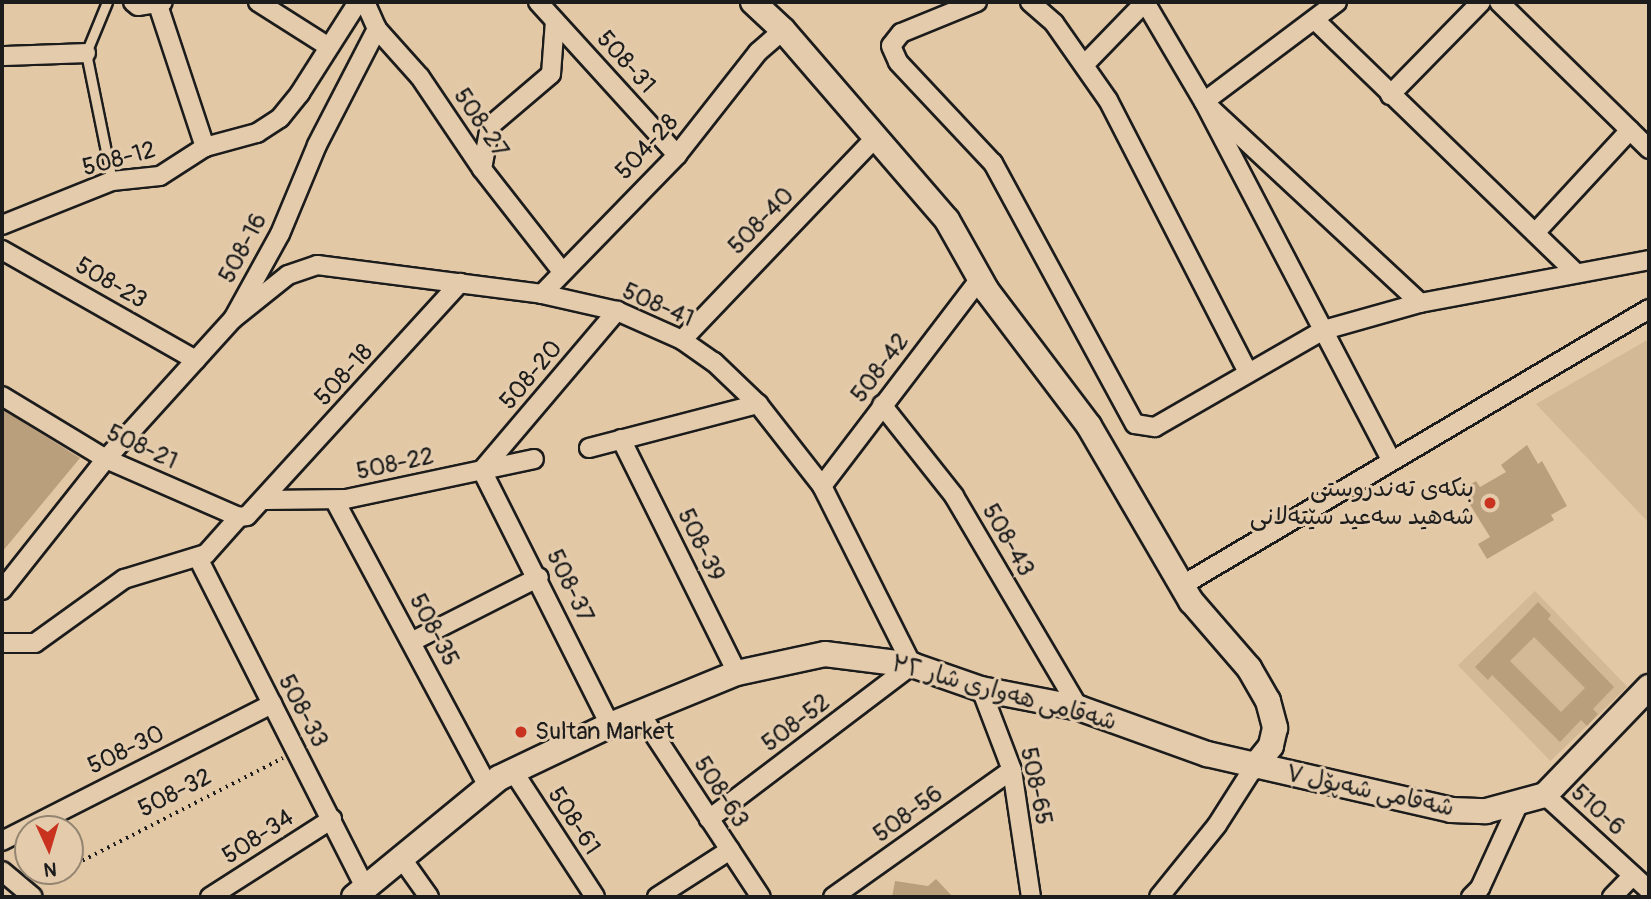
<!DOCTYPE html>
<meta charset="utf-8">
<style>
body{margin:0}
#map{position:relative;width:1651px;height:899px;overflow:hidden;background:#e3c8a5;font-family:Pangolin,"Playpen Sans Arabic",sans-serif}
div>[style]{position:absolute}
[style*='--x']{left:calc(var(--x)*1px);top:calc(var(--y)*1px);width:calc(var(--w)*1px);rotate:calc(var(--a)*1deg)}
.built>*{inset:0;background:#d3b996;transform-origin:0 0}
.building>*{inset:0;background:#ba9f7c}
.path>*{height:3.5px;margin-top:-1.75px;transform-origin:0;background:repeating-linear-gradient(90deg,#1c1c1c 0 2px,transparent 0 7px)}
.roads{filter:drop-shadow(2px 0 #1c1c1c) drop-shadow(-2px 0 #1c1c1c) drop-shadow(0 2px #1c1c1c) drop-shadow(0 -2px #1c1c1c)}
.lane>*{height:9px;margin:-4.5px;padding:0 4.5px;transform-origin:4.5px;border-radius:4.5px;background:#e3cbac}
.street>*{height:18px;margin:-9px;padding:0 9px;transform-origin:9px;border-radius:9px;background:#e3cbac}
.secondary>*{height:24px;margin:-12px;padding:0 12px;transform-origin:12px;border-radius:12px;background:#e3cbac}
.dots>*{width:19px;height:19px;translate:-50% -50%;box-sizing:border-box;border:4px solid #e3cbac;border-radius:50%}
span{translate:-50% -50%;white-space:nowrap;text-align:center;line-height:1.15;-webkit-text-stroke:6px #e3cbac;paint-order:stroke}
.street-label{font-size:24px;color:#1c1c1c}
.poi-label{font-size:24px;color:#1c1c1c}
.right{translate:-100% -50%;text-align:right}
.left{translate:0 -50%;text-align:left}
.frame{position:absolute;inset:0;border:4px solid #1c1c1c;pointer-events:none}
.north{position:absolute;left:14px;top:815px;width:70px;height:70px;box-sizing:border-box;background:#e3cbac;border:2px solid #938572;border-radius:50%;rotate:176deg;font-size:19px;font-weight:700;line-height:28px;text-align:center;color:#1c1c1c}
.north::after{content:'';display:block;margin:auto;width:24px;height:32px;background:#c8321e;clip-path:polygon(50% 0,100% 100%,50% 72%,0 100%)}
</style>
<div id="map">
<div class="built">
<i style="clip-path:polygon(1649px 339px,1649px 523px,1536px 404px)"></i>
<i style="left:1535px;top:591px;width:133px;height:107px;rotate:46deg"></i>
</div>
<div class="building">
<i style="clip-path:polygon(2px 409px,80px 458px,2px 552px)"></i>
<i style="clip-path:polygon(1527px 445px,1538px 464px,1542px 461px,1567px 506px,1551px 515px,1554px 520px,1487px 559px,1478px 544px,1490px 537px,1461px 490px,1476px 481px,1480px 487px,1506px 472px,1501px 465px)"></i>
<i style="clip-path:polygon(evenodd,1538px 602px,1551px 615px,1548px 619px,1614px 687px,1593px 709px,1598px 714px,1587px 726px,1581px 720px,1560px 742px,1492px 675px,1488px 680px,1475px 667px,1538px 602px,1534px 637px,1585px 688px,1561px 712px,1510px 661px,1534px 637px)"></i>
<i style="clip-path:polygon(936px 879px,953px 897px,892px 897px,895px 881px,928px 886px)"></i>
</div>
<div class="path">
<i style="--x:70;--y:867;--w:239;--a:-27.1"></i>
<i style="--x:40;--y:882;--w:24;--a:-28"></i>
</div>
<div class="roads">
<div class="lane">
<i style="--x:107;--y:2;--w:55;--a:112.4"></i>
<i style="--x:86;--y:53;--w:131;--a:78.5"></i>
</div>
<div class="street">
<i style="--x:133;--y:2;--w:6;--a:39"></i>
<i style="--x:138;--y:6;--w:25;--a:-9"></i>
<i style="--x:258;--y:2;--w:84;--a:32.4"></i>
<i style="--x:365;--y:2;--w:30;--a:66"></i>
<i style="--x:377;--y:29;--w:64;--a:48.1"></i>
<i style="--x:420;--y:77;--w:111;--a:56"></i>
<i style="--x:482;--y:169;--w:128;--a:52"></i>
<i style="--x:538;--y:2;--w:207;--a:47.7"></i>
<i style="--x:977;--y:2;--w:82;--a:157.8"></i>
<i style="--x:901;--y:33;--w:16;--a:128"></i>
<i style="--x:891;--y:46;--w:17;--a:66"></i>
<i style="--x:898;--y:62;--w:139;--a:46.8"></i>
<i style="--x:993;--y:163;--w:297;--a:61.5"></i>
<i style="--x:1135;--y:424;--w:20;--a:9"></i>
<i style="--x:1155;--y:427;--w:195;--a:-29.9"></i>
<i style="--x:1324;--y:330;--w:100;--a:-15.7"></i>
<i style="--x:1420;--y:303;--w:233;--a:-10.6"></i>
<i style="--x:1030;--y:2;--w:32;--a:41"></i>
<i style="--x:1054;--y:23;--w:94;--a:55"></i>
<i style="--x:1108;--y:100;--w:304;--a:62.8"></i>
<i style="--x:1145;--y:2;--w:116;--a:59.5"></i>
<i style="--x:1204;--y:102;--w:295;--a:42.9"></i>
<i style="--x:1337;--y:2;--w:166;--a:143.1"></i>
<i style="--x:1204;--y:102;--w:403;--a:62.4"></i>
<i style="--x:1499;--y:2;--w:210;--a:44.4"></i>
<i style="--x:158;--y:5;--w:150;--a:71.7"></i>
<i style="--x:1315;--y:20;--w:363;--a:44.1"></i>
<i style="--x:2;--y:56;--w:84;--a:-2"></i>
<i style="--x:1085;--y:64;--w:86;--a:-45.9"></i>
<i style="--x:1390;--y:95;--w:130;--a:-45.6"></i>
<i style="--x:482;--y:169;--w:44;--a:-79.5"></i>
<i style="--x:490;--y:126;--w:80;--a:-40.4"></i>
<i style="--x:551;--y:74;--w:53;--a:-85.7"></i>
<i style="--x:2;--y:225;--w:118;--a:-21.8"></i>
<i style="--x:112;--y:181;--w:48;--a:-5.9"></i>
<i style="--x:160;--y:176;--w:54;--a:-32.8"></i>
<i style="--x:205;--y:147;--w:54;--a:-15.1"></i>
<i style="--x:257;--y:133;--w:27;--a:-33"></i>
<i style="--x:280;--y:118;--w:32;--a:-51"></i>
<i style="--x:300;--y:93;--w:108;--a:-57.5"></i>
<i style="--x:1535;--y:233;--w:140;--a:-47.3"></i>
<i style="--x:2;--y:250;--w:223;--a:29.6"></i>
<i style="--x:542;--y:294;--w:194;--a:-45.8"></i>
<i style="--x:677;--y:155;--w:131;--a:-51.8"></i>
<i style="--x:758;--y:52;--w:33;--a:-41"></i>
<i style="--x:233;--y:319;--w:70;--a:-38.7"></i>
<i style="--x:288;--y:275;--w:31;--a:-19"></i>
<i style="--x:317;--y:265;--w:227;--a:7.3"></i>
<i style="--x:542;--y:294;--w:77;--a:12.8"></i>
<i style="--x:617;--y:311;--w:71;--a:24"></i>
<i style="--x:682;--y:340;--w:39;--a:35"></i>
<i style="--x:714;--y:362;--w:61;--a:43.7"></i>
<i style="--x:758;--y:404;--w:104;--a:52"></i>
<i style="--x:822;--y:486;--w:200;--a:63.3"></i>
<i style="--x:912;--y:665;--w:255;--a:142.8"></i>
<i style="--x:682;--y:340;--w:282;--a:-46.3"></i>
<i style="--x:2;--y:396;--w:122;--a:31.2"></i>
<i style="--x:106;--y:459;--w:145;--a:23.6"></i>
<i style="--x:239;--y:517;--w:8;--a:-7"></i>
<i style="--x:247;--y:516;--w:316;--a:-47.6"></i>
<i style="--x:882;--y:405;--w:116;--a:51.6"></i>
<i style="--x:954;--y:496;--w:246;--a:59.5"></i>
<i style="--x:621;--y:439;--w:261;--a:63.6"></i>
<i style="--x:589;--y:448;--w:175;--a:-14.6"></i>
<i style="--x:822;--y:486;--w:259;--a:-52.7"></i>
<i style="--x:265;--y:500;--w:81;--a:-0.7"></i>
<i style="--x:346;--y:499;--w:192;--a:-12"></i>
<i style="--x:335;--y:501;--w:322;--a:61.8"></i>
<i style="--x:198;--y:558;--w:369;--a:63.1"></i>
<i style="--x:1181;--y:586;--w:544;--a:-30.62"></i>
<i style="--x:2;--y:590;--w:167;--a:-51.6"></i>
<i style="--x:106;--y:459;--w:189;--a:-47.8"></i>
<i style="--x:233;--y:319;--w:97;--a:-61.1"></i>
<i style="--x:280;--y:234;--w:96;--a:-67.4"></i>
<i style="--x:317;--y:145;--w:131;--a:-62.7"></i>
<i style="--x:413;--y:641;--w:141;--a:-26.9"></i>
<i style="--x:2;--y:643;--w:33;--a:0"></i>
<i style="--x:35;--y:643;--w:110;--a:-35.7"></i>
<i style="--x:124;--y:579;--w:86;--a:-17"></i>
<i style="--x:206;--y:554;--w:50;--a:-48.3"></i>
<i style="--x:981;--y:689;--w:87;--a:69.1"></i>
<i style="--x:1012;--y:770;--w:128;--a:81.5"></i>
<i style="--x:640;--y:713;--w:220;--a:56.7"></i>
<i style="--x:610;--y:725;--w:285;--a:-116.7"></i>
<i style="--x:482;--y:470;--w:209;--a:-49.7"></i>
<i style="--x:513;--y:771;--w:150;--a:56.9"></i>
<i style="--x:1545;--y:795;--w:141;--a:42.4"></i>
<i style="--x:2;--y:841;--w:303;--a:-26.9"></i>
<i style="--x:400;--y:856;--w:50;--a:54.7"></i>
<i style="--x:2;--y:871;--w:40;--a:40"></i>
<i style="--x:210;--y:897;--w:145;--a:-32.6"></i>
<i style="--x:657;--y:897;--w:87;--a:-32.8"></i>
<i style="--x:833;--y:897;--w:219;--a:-35.4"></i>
<i style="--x:1159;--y:897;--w:92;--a:-51.1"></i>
<i style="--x:1217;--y:825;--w:69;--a:-57.5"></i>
<i style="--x:1471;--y:897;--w:13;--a:-45"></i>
<i style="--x:1480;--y:888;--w:91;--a:-65.4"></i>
<i style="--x:1612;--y:897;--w:30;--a:-46"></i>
</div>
<div class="secondary">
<i style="--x:753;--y:2;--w:41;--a:43"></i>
<i style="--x:783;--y:30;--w:251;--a:49.2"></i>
<i style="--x:947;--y:220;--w:81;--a:60.6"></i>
<i style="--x:987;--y:291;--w:169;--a:52.9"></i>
<i style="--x:1089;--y:426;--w:203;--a:59.8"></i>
<i style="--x:1191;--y:601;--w:89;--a:49.1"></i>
<i style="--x:1249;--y:668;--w:38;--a:60"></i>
<i style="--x:1268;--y:701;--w:28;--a:75"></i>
<i style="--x:1275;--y:728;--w:18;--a:103"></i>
<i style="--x:1271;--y:746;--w:27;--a:129"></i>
<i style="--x:354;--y:897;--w:188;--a:-39.4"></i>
<i style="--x:499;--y:778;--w:123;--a:-25.5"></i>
<i style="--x:610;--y:725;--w:137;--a:-22.3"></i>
<i style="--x:737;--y:673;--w:90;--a:-12.2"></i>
<i style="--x:825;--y:654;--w:88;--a:7.2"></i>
<i style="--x:912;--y:665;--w:73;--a:19.2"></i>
<i style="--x:981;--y:689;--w:100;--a:11"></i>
<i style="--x:1079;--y:708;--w:136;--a:19.8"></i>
<i style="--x:1207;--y:754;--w:250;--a:12.9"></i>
<i style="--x:1451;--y:810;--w:35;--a:2"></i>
<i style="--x:1486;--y:811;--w:61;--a:-15.2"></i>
<i style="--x:1545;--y:795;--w:150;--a:-46.1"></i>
</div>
</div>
<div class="dots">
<i style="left:1490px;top:503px;background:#c8321e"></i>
<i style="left:521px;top:732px;background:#c8321e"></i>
</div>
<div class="street-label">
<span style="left:626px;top:62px;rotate:48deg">508-31</span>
<span style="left:481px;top:123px;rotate:56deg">508-27</span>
<span style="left:647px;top:147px;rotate:-47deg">504-28</span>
<span style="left:119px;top:159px;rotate:-15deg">508-12</span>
<span style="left:761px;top:221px;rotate:-46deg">508-40</span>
<span style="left:243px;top:248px;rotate:-62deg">508-16</span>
<span style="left:111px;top:283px;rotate:30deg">508-23</span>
<span style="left:658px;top:305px;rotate:24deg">508-41</span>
<span style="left:880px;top:368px;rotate:-53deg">508-42</span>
<span style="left:344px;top:375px;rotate:-48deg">508-18</span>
<span style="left:531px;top:375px;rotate:-50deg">508-20</span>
<span style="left:142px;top:447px;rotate:25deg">508-21</span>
<span style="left:395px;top:464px;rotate:-12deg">508-22</span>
<span style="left:1008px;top:540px;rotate:60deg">508-43</span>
<span style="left:701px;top:545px;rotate:64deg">508-39</span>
<span style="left:570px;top:586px;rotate:64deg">508-37</span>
<span style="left:434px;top:630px;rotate:62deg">508-35</span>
<span style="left:1004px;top:693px;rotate:15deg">شەقامی هەواری شار ٣٢</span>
<span style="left:303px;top:711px;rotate:62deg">508-33</span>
<span style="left:796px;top:723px;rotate:-37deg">508-52</span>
<span style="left:126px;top:750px;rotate:-26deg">508-30</span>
<span style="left:1036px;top:786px;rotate:78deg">508-65</span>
<span style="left:1370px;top:791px;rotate:12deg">شەقامی شەپۆل ٧</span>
<span style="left:721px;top:792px;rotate:57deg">508-63</span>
<span style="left:175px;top:793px;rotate:-27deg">508-32</span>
<span style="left:1598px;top:810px;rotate:42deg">510-6</span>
<span style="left:908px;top:814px;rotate:-36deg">508-56</span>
<span style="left:574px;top:821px;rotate:57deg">508-61</span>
<span style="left:258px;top:837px;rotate:-33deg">508-34</span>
</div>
<div class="poi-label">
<span class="right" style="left:1474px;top:503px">بنکەی تەندروستی<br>شەهید سەعید سێتەلانی</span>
<span class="left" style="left:535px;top:732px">Sultan Market</span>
</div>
<div class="frame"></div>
<div class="north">N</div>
</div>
